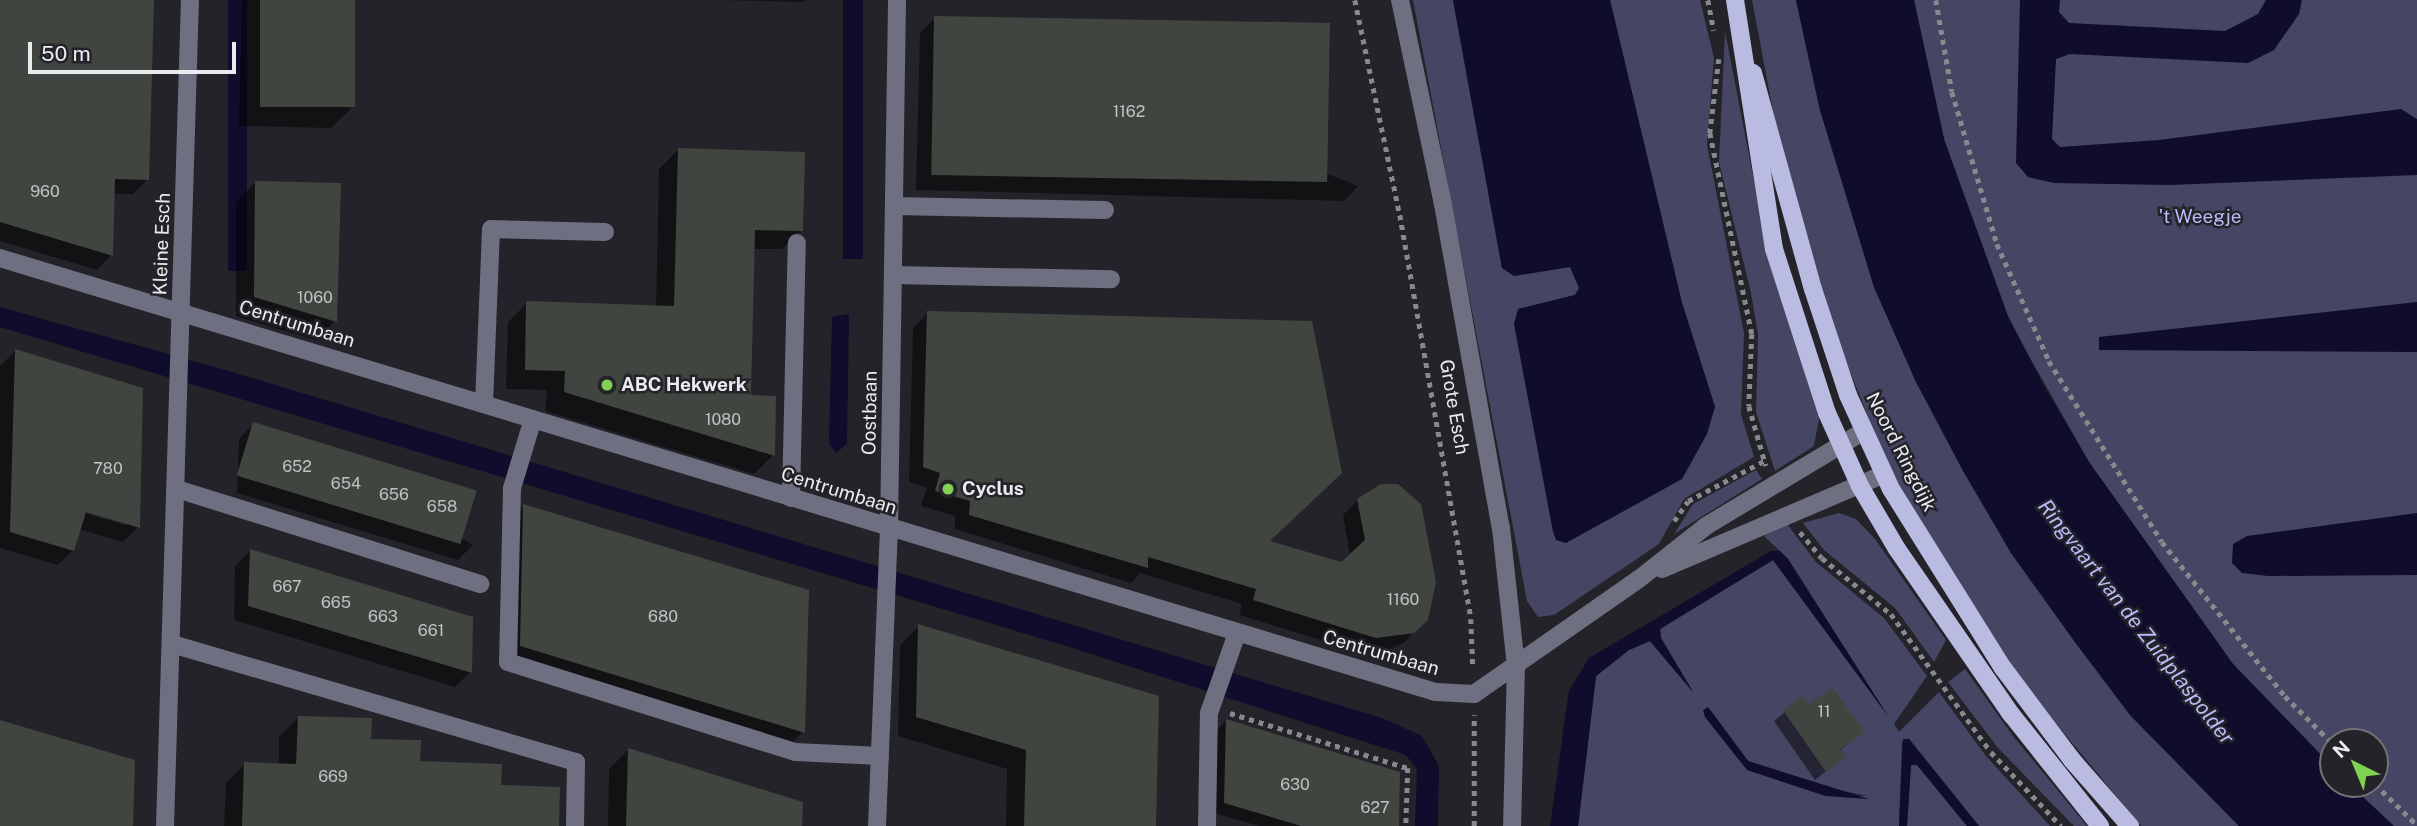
<!DOCTYPE html>
<style>
body{margin:0}
#map{position:relative;width:2417px;height:826px;overflow:hidden;background:#232329;font-family:"Public Sans",sans-serif}
div>[style]{position:absolute}
[style*='--x']{left:calc(var(--x)*1px);top:calc(var(--y)*1px);width:calc(var(--w)*1px);rotate:calc(var(--a)*1deg)}
.green>*{inset:0;background:#454564}
.water>*{inset:0;background:#100c2b;transform-origin:0 0}
.shadow>*{inset:0;background:#0007}
.building>*{inset:0;background:#41453f;transform-origin:0 0}
.path>*{height:4.5px;margin-top:-2.25px;transform-origin:0;background:repeating-linear-gradient(90deg,#88898e 0 5px,transparent 0 10px)}
.minor>*{height:18px;margin:-9px;padding:0 9px;transform-origin:9px;border-radius:9px;background:#6e6f81}
.major>*{height:18px;margin:-9px;padding:0 9px;transform-origin:9px;border-radius:9px;background:#babbe0}
.dots>*{width:19px;height:19px;translate:-50% -50%;box-sizing:border-box;border:4px solid #232329;border-radius:50%}
span{translate:-50% -50%;white-space:nowrap;text-align:center;line-height:1.15;-webkit-text-stroke:5px #232329;paint-order:stroke}
.number-label{font-size:16px;color:#c0c2c3}
.number-label span{-webkit-text-stroke-width:0}
.park-label{font-size:19px;color:#bbbbfc}
.street-label{font-size:19px;color:#eaebef}
.poi-label{font-size:19px;color:#eaebef;font-weight:700}
.left{translate:0 -50%;text-align:left}
.water-label{font-size:21px;color:#babafa;font-style:italic}
.north{position:absolute;left:2319px;top:728px;width:70px;height:70px;box-sizing:border-box;background:#232329;border:2px solid #737378;border-radius:50%;rotate:317deg;font-size:19px;font-weight:700;line-height:28px;text-align:center;color:#eaebef}
.north::after{content:'';display:block;margin:auto;width:24px;height:32px;background:#80d051;clip-path:polygon(50% 0,100% 100%,50% 72%,0 100%)}
.scale{position:absolute;left:28px;top:42px;width:208px;height:32px;box-sizing:border-box;border:4px solid #eaebef;border-top:0;padding-left:9px;font-size:21px;line-height:24px;white-space:nowrap;color:#eaebef;-webkit-text-stroke:5px #232329;paint-order:stroke}
</style>
<div id="map">
<div class="green">
<i style="clip-path:polygon(1413px 0,1453px 0,1502px 268px,1514px 275px,1570px 267px,1575px 272px,1579px 289px,1575px 295px,1519px 309px,1715px 407px,1682px 303px,1610px 0,1700px 0,1714px 58px,1707px 145px,1744px 333px,1741px 414px,1754px 457px,1684px 499px,1659px 544px,1554px 615px,1538px 617px,1527px 601px)"></i>
<i style="clip-path:polygon(1752px 0,1796px 0,1820px 110px,1874px 287px,1916px 382px,2011px 553px,2130px 715px,2239px 826px,2141px 826px,2020px 680px,1896px 485px,1833px 330px,1782px 159px)"></i>
<i style="clip-path:polygon(1914px 0,2417px 0,2417px 826px,2394px 826px,2349px 784px,2375px 784px,2375px 742px,2333px 742px,2333px 770px,2233px 664px,2089px 462px,1994px 294px,1944px 139px)"></i>
<i style="clip-path:polygon(1725px 31px,1768px 254px,1819px 419px,1814px 446px,1775px 471px,1756px 412px,1758px 334px,1751px 293px,1719px 162px)"></i>
<i style="clip-path:polygon(1756px 470px,1762px 479px,1674px 534px,1693px 504px)"></i>
<i style="clip-path:polygon(1839px 513px,1856px 519px,1875px 539px,1946px 640px,1934px 662px,1895px 608px,1824px 550px,1803px 523px)"></i>
<i style="clip-path:polygon(evenodd,1787px 524px,1816px 562px,1884px 618px,1927px 676px,1894px 724px,1899px 732px,1939px 692px,1986px 756px,2050px 826px,1979px 826px,1909px 739px,1902px 742px,1899px 826px,1578px 826px,1596px 676px,1629px 650px,1650px 641px,1693px 692px,1661px 638px,1660px 629px,1773px 560px,1888px 716px,1788px 559px,1764px 536px,1787px 524px,1708px 707px,1748px 761px,1817px 786px,1867px 796px,1826px 796px,1747px 770px,1708px 707px)"></i>
<i style="clip-path:polygon(1965px 669px,2013px 736px,2087px 826px,2074px 826px,1998px 748px,1948px 682px)"></i>
<i style="clip-path:polygon(1911px 765px,1917px 765px,1967px 826px,1907px 826px)"></i>
</div>
<div class="water">
<i style="left:228px;top:0;width:19px;height:271px"></i>
<i style="left:843px;top:0;width:20px;height:259px"></i>
<i style="clip-path:polygon(1453px 0,1610px 0,1682px 303px,1715px 407px,1707px 434px,1682px 479px,1566px 543px,1556px 540px,1553px 532px,1514px 324px,1518px 309px,1575px 295px,1579px 288px,1570px 267px,1514px 276px,1502px 268px)"></i>
<i style="clip-path:polygon(1796px 0,1914px 0,1944px 139px,2008px 316px,2043px 384px,2089px 462px,2233px 664px,2333px 767px,2333px 784px,2349px 784px,2394px 826px,2239px 826px,2130px 715px,2074px 641px,2011px 553px,1963px 471px,1916px 382px,1874px 287px,1820px 110px)"></i>
<i style="clip-path:polygon(2020px 0,2060px 0,2059px 12px,2069px 23px,2225px 31px,2258px 14px,2266px 0,2302px 0,2299px 14px,2274px 50px,2248px 63px,2070px 54px,2056px 59px,2052px 139px,2060px 147px,2159px 140px,2401px 109px,2417px 119px,2417px 175px,2170px 185px,2054px 183px,2028px 177px,2016px 163px)"></i>
<i style="clip-path:polygon(2417px 302px,2417px 352px,2099px 350px,2099px 337px)"></i>
<i style="clip-path:polygon(0 307px,229px 371px,1382px 718px,1422px 736px,1439px 766px,1438px 826px,1415px 826px,1417px 770px,1406px 755px,1063px 645px,0 327px)"></i>
<i style="clip-path:polygon(849px 314px,847px 444px,836px 453px,829px 443px,832px 317px)"></i>
<i style="clip-path:polygon(2417px 513px,2417px 575px,2268px 576px,2242px 573px,2232px 563px,2233px 544px,2247px 536px)"></i>
<i style="clip-path:polygon(1771px 551px,1780px 551px,1788px 559px,1888px 716px,1773px 560px,1660px 629px,1661px 638px,1693px 692px,1650px 641px,1629px 650px,1596px 676px,1578px 826px,1550px 826px,1569px 690px,1589px 658px)"></i>
<i style="clip-path:polygon(1708px 707px,1748px 761px,1869px 799px,1826px 796px,1747px 770px,1705px 717px,1703px 710px)"></i>
<i style="clip-path:polygon(1903px 739px,1909px 739px,1979px 826px,1967px 826px,1917px 765px,1911px 765px,1907px 826px,1899px 826px)"></i>
</div>
<div class="shadow">
<i style="clip-path:polygon(0 0,152px 0,148px 179px,133px 194px,113px 194px,111px 255px,97px 270px,0 241px)"></i>
<i style="clip-path:polygon(242px 0,353px 0,351px 109px,331px 128px,239px 126px)"></i>
<i style="clip-path:polygon(719px 0,805px 0,803px 2px)"></i>
<i style="clip-path:polygon(935px 18px,1358px 186px,1344px 201px,916px 190px,920px 33px)"></i>
<i style="clip-path:polygon(678px 150px,802px 230px,782px 249px,753px 249px,749px 397px,773px 455px,754px 474px,545px 411px,547px 390px,506px 389px,508px 322px,527px 303px,656px 307px,659px 169px)"></i>
<i style="clip-path:polygon(256px 182px,335px 321px,316px 340px,236px 316px,236px 202px)"></i>
<i style="clip-path:polygon(928px 313px,1268px 542px,1341px 564px,1350px 556px,1343px 515px,1358px 500px,1434px 582px,1430px 610px,1405px 642px,1388px 650px,1360px 652px,1239px 615px,1242px 604px,1140px 573px,1131px 583px,955px 529px,955px 516px,921px 506px,927px 488px,909px 482px,913px 328px)"></i>
<i style="clip-path:polygon(evenodd,15px 351px,138px 527px,123px 542px,79px 529px,73px 550px,58px 565px,0 548px,0 366px,15px 351px,78px 507px,126px 522px,126px 525px,77px 511px,78px 507px)"></i>
<i style="clip-path:polygon(253px 424px,473px 545px,458px 560px,237px 493px,239px 439px)"></i>
<i style="clip-path:polygon(524px 506px,803px 732px,784px 751px,501px 665px,505px 525px)"></i>
<i style="clip-path:polygon(250px 551px,472px 618px,470px 672px,455px 687px,234px 620px,235px 566px)"></i>
<i style="clip-path:polygon(919px 626px,1154px 826px,1006px 826px,1007px 769px,898px 736px,900px 645px)"></i>
<i style="clip-path:polygon(1803px 698px,1809px 707px,1862px 732px,1839px 751px,1844px 757px,1815px 780px,1774px 721px)"></i>
<i style="clip-path:polygon(299px 717px,370px 740px,418px 763px,500px 787px,557px 826px,224px 826px,226px 783px,245px 764px,279px 765px,279px 737px)"></i>
<i style="clip-path:polygon(1226px 721px,1397px 826px,1259px 826px,1214px 813px,1216px 731px)"></i>
<i style="clip-path:polygon(628px 750px,801px 826px,608px 826px,609px 769px)"></i>
</div>
<div class="building">
<i style="clip-path:polygon(0 0,154px 0,149px 180px,115px 179px,113px 256px,0 222px)"></i>
<i style="left:260px;top:0;width:95px;height:107px"></i>
<i style="left:934px;top:16px;width:396px;height:159px;rotate:1deg"></i>
<i style="clip-path:polygon(678px 148px,805px 152px,803px 231px,755px 230px,751px 395px,776px 396px,775px 456px,564px 392px,565px 371px,525px 370px,526px 301px,674px 306px)"></i>
<i style="clip-path:polygon(255px 181px,341px 183px,337px 322px,254px 297px)"></i>
<i style="clip-path:polygon(927px 311px,1312px 321px,1342px 473px,1270px 541px,1341px 562px,1365px 540px,1357px 499px,1381px 484px,1398px 484px,1421px 504px,1436px 582px,1428px 620px,1414px 633px,1376px 638px,1253px 600px,1256px 589px,1148px 557px,1148px 568px,969px 515px,970px 501px,935px 491px,940px 473px,923px 467px)"></i>
<i style="clip-path:polygon(15px 349px,143px 388px,140px 528px,86px 512px,74px 551px,10px 532px)"></i>
<i style="left:253px;top:422px;width:234px;height:56px;rotate:17deg"></i>
<i style="clip-path:polygon(523px 504px,809px 590px,805px 733px,520px 646px)"></i>
<i style="clip-path:polygon(250px 549px,473px 617px,472px 673px,248px 606px)"></i>
<i style="clip-path:polygon(918px 624px,1159px 696px,1156px 826px,1024px 826px,1026px 750px,916px 717px)"></i>
<i style="clip-path:polygon(1833px 688px,1865px 732px,1840px 749px,1846px 757px,1826px 772px,1783px 710px,1803px 696px,1809px 704px)"></i>
<i style="clip-path:polygon(298px 716px,372px 718px,371px 739px,421px 740px,420px 761px,502px 764px,501px 785px,560px 787px,559px 826px,242px 826px,244px 762px,296px 764px)"></i>
<i style="clip-path:polygon(1226px 719px,1400px 772px,1399px 826px,1301px 826px,1224px 803px)"></i>
<i style="clip-path:polygon(0 720px,135px 760px,133px 826px,0 826px)"></i>
<i style="clip-path:polygon(628px 748px,803px 802px,802px 826px,626px 826px)"></i>
</div>
<div class="path">
<i style="--x:1355;--y:0;--w:220;--a:78.2"></i>
<i style="--x:1400;--y:215;--w:410;--a:80"></i>
<i style="--x:1471;--y:619;--w:49;--a:87.7"></i>
<i style="--x:1708;--y:0;--w:31;--a:79"></i>
<i style="--x:1936;--y:0;--w:93;--a:80.1"></i>
<i style="--x:1952;--y:92;--w:159;--a:73.5"></i>
<i style="--x:1997;--y:244;--w:128;--a:66"></i>
<i style="--x:2049;--y:361;--w:213;--a:58"></i>
<i style="--x:2162;--y:542;--w:197;--a:51.4"></i>
<i style="--x:2285;--y:696;--w:68;--a:45"></i>
<i style="--x:1719;--y:59;--w:75;--a:96.9"></i>
<i style="--x:1710;--y:133;--w:205;--a:78.2"></i>
<i style="--x:1752;--y:334;--w:72;--a:92.4"></i>
<i style="--x:1749;--y:406;--w:62;--a:74.2"></i>
<i style="--x:1674;--y:521;--w:24;--a:-55"></i>
<i style="--x:1688;--y:501;--w:86;--a:-27.8"></i>
<i style="--x:1800;--y:532;--w:34;--a:50"></i>
<i style="--x:1822;--y:558;--w:89;--a:39.1"></i>
<i style="--x:1891;--y:614;--w:170;--a:54.1"></i>
<i style="--x:1991;--y:752;--w:102;--a:46.6"></i>
<i style="--x:1230;--y:713;--w:186;--a:17.2"></i>
<i style="--x:1408;--y:768;--w:58;--a:92"></i>
<i style="--x:2375;--y:784;--w:59;--a:44.3"></i>
<i style="--x:1474;--y:826;--w:111;--a:-90"></i>
</div>
<div class="minor">
<i style="--x:1400;--y:0;--w:208;--a:78.1"></i>
<i style="--x:1443;--y:204;--w:329;--a:79.9"></i>
<i style="--x:1501;--y:528;--w:138;--a:83.8"></i>
<i style="--x:1516;--y:665;--w:161;--a:91.4"></i>
<i style="--x:894;--y:206;--w:211;--a:1.1"></i>
<i style="--x:0;--y:258;--w:1500;--a:16.82"></i>
<i style="--x:1436;--y:692;--w:38;--a:3"></i>
<i style="--x:1474;--y:694;--w:201;--a:-34.9"></i>
<i style="--x:1639;--y:579;--w:85;--a:-38.3"></i>
<i style="--x:1706;--y:526;--w:184;--a:-31"></i>
<i style="--x:893;--y:275;--w:218;--a:1.1"></i>
<i style="--x:484;--y:404;--w:175;--a:-87.7"></i>
<i style="--x:491;--y:229;--w:114;--a:1.5"></i>
<i style="--x:533;--y:419;--w:72;--a:106.9"></i>
<i style="--x:512;--y:488;--w:174;--a:91.3"></i>
<i style="--x:508;--y:662;--w:301;--a:17.4"></i>
<i style="--x:795;--y:752;--w:85;--a:2.7"></i>
<i style="--x:177;--y:489;--w:318;--a:17.4"></i>
<i style="--x:791;--y:498;--w:255;--a:-88.7"></i>
<i style="--x:1662;--y:569;--w:242;--a:-23.1"></i>
<i style="--x:172;--y:644;--w:421;--a:16.3"></i>
<i style="--x:576;--y:762;--w:64;--a:90.9"></i>
<i style="--x:165;--y:826;--w:826;--a:-88.27"></i>
<i style="--x:877;--y:826;--w:298;--a:-87.7"></i>
<i style="--x:889;--y:528;--w:528;--a:-89.13"></i>
<i style="--x:1207;--y:826;--w:113;--a:-89"></i>
<i style="--x:1209;--y:713;--w:85;--a:-70.7"></i>
</div>
<div class="major">
<i style="--x:1735;--y:0;--w:252;--a:81.1"></i>
<i style="--x:1774;--y:249;--w:172;--a:72.1"></i>
<i style="--x:1827;--y:413;--w:80;--a:65.7"></i>
<i style="--x:1860;--y:486;--w:73;--a:59.6"></i>
<i style="--x:1897;--y:549;--w:201;--a:55.4"></i>
<i style="--x:2011;--y:714;--w:143;--a:51.5"></i>
<i style="--x:1753;--y:73;--w:224;--a:74.5"></i>
<i style="--x:1813;--y:289;--w:112;--a:71.7"></i>
<i style="--x:1848;--y:395;--w:103;--a:65.4"></i>
<i style="--x:1891;--y:489;--w:211;--a:58"></i>
<i style="--x:2003;--y:668;--w:115;--a:53.1"></i>
<i style="--x:2072;--y:760;--w:88;--a:48.7"></i>
</div>
<div class="dots">
<i style="left:607px;top:385px;background:#80d051"></i>
<i style="left:948px;top:489px;background:#80d051"></i>
</div>
<div class="number-label">
<span style="left:1129px;top:112px">1162</span>
<span style="left:45px;top:192px">960</span>
<span style="left:315px;top:298px">1060</span>
<span style="left:723px;top:420px">1080</span>
<span style="left:297px;top:467px">652</span>
<span style="left:108px;top:469px">780</span>
<span style="left:346px;top:484px">654</span>
<span style="left:394px;top:495px">656</span>
<span style="left:442px;top:507px">658</span>
<span style="left:287px;top:587px">667</span>
<span style="left:1403px;top:600px">1160</span>
<span style="left:336px;top:603px">665</span>
<span style="left:383px;top:617px">663</span>
<span style="left:663px;top:617px">680</span>
<span style="left:431px;top:631px">661</span>
<span style="left:1824px;top:712px">11</span>
<span style="left:333px;top:777px">669</span>
<span style="left:1295px;top:785px">630</span>
<span style="left:1375px;top:808px">627</span>
</div>
<div class="park-label">
<span style="left:2200px;top:217px">'t Weegje</span>
</div>
<div class="street-label">
<span style="left:162px;top:244px;rotate:-88deg">Kleine Esch</span>
<span style="left:297px;top:324px;rotate:17deg">Centrumbaan</span>
<span style="left:1454px;top:407px;rotate:80deg">Grote Esch</span>
<span style="left:870px;top:413px;rotate:-89deg">Oostbaan</span>
<span style="left:1901px;top:452px;rotate:63deg">Noord Ringdijk</span>
<span style="left:839px;top:491px;rotate:17deg">Centrumbaan</span>
<span style="left:1381px;top:653px;rotate:16deg">Centrumbaan</span>
</div>
<div class="poi-label">
<span class="left" style="left:621px;top:385px">ABC Hekwerk</span>
<span class="left" style="left:962px;top:489px">Cyclus</span>
</div>
<div class="water-label">
<span style="left:2136px;top:622px;rotate:52deg">Ringvaart van de Zuidplaspolder</span>
</div>
<div class="north">N</div>
<div class="scale">50 m</div>
</div>
